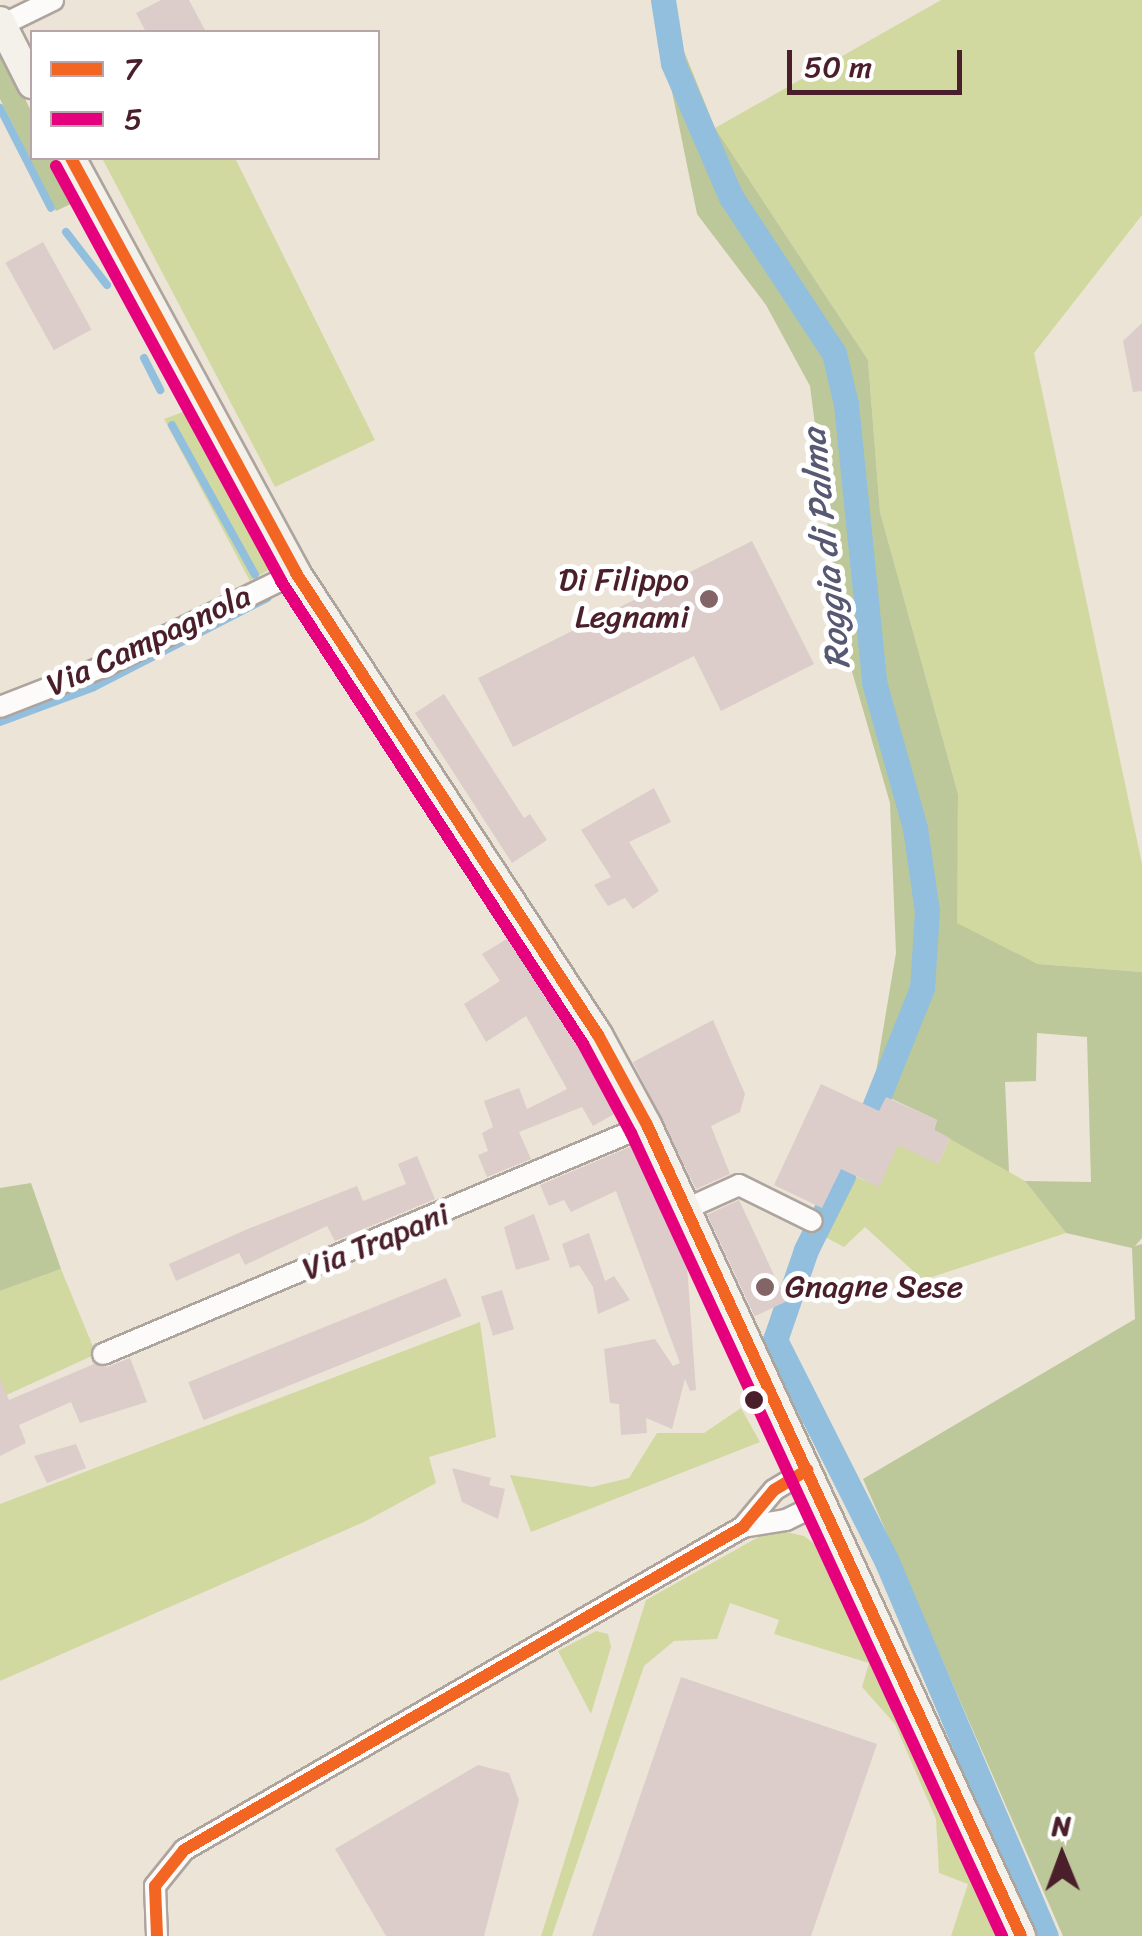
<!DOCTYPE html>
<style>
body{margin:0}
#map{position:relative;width:1142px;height:1936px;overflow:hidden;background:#ece4d7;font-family:Sriracha,sans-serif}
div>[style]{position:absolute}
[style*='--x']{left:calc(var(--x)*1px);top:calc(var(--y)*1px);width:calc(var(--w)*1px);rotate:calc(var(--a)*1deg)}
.green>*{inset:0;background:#d1d9a1}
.forest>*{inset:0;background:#bcc899}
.stream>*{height:8px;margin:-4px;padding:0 4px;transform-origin:4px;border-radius:4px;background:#92bfdd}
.canal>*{height:25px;margin:-12.5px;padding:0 12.5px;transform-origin:12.5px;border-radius:12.5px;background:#92bfdd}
.building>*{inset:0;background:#dccdcb;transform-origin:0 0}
.roads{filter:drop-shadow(2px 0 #aea49e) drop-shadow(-2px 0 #aea49e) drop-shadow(0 2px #aea49e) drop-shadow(0 -2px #aea49e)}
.street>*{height:20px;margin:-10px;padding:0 10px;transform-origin:10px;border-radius:10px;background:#fcfbf9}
.secondary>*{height:28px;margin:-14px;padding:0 14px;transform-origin:14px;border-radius:14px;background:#f4f1eb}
.bus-1>*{height:12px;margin:-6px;padding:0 6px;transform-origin:6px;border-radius:6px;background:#f26522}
.bus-2>*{height:12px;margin:-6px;padding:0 6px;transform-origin:6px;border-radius:6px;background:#e5007d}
.dots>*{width:28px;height:28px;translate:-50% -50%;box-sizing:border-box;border:5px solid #fff;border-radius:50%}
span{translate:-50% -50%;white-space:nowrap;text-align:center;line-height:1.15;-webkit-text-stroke:10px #fff;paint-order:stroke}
.poi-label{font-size:32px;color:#4a1f2b}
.right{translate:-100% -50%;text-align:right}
.left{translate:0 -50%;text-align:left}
.street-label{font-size:32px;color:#4a1f2b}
.water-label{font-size:35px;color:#575973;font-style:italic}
.legend{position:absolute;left:30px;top:30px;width:350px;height:130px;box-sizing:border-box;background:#fff;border:2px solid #b7a5aa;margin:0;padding:12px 18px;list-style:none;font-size:30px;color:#4a1f2b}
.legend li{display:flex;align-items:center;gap:20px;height:50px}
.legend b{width:50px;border:2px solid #b7a5aa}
.north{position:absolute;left:1012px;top:1806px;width:100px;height:100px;-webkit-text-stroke:8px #fff;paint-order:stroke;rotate:359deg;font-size:28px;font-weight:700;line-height:40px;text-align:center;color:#4a1f2b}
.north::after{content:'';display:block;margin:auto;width:35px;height:45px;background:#4a1f2b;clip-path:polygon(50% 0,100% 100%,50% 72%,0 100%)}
.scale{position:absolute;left:787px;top:50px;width:175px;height:45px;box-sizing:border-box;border:5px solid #4a1f2b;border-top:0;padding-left:12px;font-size:30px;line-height:35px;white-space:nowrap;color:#4a1f2b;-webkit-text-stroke:8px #fff;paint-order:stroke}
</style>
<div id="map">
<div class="green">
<i style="clip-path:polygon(941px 0,1142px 0,1142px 215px,1034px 353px,1142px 864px,1142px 972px,1038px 964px,956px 923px,958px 794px,880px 512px,868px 360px,715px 128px)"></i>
<i style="clip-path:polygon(102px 158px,235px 158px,375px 440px,275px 487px)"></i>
<i style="clip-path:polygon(191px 409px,272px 550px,272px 568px,250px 581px,164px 419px)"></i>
<i style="clip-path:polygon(901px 1136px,938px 1164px,950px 1138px,1025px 1181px,1066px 1233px,923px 1280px,865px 1227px,844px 1247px,825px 1237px,854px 1176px,879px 1186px)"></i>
<i style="clip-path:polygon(61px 1269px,96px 1354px,0 1398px,0 1291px)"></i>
<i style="clip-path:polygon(480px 1322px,496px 1437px,429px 1457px,436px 1483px,364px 1522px,0 1681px,0 1504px)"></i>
<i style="clip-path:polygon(741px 1408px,760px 1442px,531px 1532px,510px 1475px,592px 1487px,629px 1478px,657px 1433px,704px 1433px)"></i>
<i style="clip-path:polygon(786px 1532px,804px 1536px,831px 1557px,1002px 1936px,951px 1936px,968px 1884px,939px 1873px,936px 1819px,895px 1724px,862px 1687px,869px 1663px,774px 1634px,779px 1620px,730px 1603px,717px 1639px,674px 1641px,644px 1666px,552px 1936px,541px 1936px,646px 1600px,764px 1534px)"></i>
<i style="clip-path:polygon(596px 1631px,608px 1634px,611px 1647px,591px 1714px,558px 1651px)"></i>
</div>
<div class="forest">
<i style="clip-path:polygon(681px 44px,715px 128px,868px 360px,880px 512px,958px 794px,957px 923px,1038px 964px,1142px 972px,1142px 1238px,1135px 1246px,1142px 1244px,1142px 1936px,1063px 1936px,863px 1479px,1135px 1319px,1132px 1248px,1066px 1233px,1025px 1181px,1091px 1182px,1087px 1037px,1037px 1033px,1036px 1081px,1005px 1082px,1009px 1172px,934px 1130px,937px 1120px,873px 1090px,896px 953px,890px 803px,842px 637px,810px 386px,766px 305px,697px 214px,666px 62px)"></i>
<i style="clip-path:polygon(0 48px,32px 113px,32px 158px,55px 158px,77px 201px,56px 211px,0 99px)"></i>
<i style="clip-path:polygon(31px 1183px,61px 1269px,0 1291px,0 1188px)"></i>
</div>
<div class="stream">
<i style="--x:0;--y:108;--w:112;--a:63"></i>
<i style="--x:66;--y:232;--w:67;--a:52.3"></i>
<i style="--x:144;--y:358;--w:36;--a:63"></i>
<i style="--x:172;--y:425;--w:171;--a:61"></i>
<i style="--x:0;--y:722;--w:100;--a:-20.4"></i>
<i style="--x:94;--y:687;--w:195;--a:-27.2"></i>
</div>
<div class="canal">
<i style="--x:663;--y:0;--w:64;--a:81"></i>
<i style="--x:673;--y:63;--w:146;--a:66.6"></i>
<i style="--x:731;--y:197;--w:187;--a:56.6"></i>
<i style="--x:834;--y:353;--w:52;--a:76.8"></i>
<i style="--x:846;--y:404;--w:279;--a:84.2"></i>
<i style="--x:874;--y:682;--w:152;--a:74.3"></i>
<i style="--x:915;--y:828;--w:84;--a:81.8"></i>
<i style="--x:927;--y:911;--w:77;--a:93.7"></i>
<i style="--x:922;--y:988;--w:142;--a:111.9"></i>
<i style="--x:843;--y:1176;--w:83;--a:116.6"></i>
<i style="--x:806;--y:1250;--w:95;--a:109"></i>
<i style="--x:775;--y:1340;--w:249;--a:63.2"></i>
<i style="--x:887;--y:1562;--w:406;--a:67"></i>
</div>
<div class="building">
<i style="clip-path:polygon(161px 0,189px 0,206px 32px,146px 32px,136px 13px)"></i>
<i style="left:43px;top:242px;width:100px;height:43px;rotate:61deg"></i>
<i style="clip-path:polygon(1142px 323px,1142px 391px,1133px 392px,1123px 341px)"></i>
<i style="clip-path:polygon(752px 541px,814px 664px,721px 711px,694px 656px,513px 747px,478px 678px)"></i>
<i style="clip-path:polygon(444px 694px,524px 818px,530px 814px,547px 840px,512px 863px,415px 713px)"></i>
<i style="clip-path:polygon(654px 788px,671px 822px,629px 842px,659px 891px,633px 909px,625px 898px,608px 906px,594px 885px,611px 877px,581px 830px)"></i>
<i style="clip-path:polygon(510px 937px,583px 1044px,616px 1113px,593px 1126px,582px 1107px,519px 1132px,531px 1159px,487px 1177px,478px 1155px,488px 1151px,482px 1133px,493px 1127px,484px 1101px,519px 1088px,527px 1109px,567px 1089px,526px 1016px,486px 1042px,464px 1004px,500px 981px,482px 954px)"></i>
<i style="clip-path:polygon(713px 1020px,745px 1094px,740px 1112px,711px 1126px,730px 1174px,696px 1189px,633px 1062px)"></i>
<i style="clip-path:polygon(821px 1084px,879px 1111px,886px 1097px,937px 1120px,934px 1130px,950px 1138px,938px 1164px,898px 1145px,879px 1187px,841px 1169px,822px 1208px,774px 1185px)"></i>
<i style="clip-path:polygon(632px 1146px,686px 1252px,696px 1390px,690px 1391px,685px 1379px,672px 1429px,646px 1418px,647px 1433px,621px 1435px,619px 1404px,610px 1403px,604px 1349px,655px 1339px,673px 1366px,680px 1363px,616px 1191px,571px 1212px,564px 1200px,549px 1206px,540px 1185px)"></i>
<i style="clip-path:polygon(417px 1156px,435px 1199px,335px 1241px,327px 1226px,245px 1265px,239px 1253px,176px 1281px,169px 1264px,250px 1228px,357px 1186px,363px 1201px,406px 1184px,398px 1164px)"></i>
<i style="left:739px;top:1200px;width:112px;height:35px;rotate:65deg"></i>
<i style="clip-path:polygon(534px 1214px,550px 1260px,516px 1270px,504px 1227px)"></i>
<i style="clip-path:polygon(589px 1233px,605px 1281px,614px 1276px,630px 1300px,598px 1314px,593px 1287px,579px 1265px,570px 1268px,562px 1244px)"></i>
<i style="left:446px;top:1278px;width:41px;height:278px;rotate:68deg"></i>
<i style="left:502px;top:1290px;width:41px;height:22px;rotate:73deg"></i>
<i style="clip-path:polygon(130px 1358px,147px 1402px,80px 1423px,71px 1402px,19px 1425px,26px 1443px,0 1456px,0 1379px,9px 1400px,94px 1364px,107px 1367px)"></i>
<i style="clip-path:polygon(76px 1444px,86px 1468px,47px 1483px,34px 1456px)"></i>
<i style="clip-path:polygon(452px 1468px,491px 1478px,489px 1485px,505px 1489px,498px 1519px,462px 1502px)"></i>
<i style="clip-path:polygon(681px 1677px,877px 1744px,811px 1936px,592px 1936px)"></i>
<i style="clip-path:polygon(478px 1765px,509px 1773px,519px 1800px,484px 1936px,386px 1936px,335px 1849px)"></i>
</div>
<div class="roads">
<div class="street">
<i style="--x:2;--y:25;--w:57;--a:-26.1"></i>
<i style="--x:0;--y:707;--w:113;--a:-21.3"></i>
<i style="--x:105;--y:666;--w:212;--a:-26"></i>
<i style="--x:686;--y:1209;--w:58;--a:-24.4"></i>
<i style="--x:739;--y:1185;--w:81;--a:26.3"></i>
<i style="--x:103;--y:1354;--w:590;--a:-22.83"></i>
<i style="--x:743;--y:1527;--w:44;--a:-9.2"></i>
<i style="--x:786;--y:1520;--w:41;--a:-25.9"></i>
<i style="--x:157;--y:1936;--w:50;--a:-92.3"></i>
<i style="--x:155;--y:1886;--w:46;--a:-51.1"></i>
<i style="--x:184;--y:1850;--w:646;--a:-30.02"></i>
<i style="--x:743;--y:1527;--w:48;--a:-50"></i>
<i style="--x:774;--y:1490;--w:39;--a:-31"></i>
</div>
<div class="secondary">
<i style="--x:0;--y:21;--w:71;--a:63.1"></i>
<i style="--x:71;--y:158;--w:472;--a:61.5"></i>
<i style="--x:296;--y:573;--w:552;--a:56.83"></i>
<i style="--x:598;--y:1035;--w:102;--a:61.4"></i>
<i style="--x:647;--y:1125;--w:893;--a:65.24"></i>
</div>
</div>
<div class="bus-1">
<i style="--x:71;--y:158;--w:472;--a:61.5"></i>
<i style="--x:296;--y:573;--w:552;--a:56.83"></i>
<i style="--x:598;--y:1035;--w:102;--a:61.4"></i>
<i style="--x:647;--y:1125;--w:893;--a:65.24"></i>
<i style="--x:157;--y:1936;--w:50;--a:-92.3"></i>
<i style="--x:155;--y:1886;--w:46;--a:-51.1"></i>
<i style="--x:184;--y:1850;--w:646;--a:-30.02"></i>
<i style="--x:743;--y:1527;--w:48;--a:-50"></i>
<i style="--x:774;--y:1490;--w:39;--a:-31"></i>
</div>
<div class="bus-2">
<i style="--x:56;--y:166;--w:472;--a:61.5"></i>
<i style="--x:281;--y:581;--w:553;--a:56.88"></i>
<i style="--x:583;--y:1044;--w:101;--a:61.7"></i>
<i style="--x:631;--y:1133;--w:885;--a:65.2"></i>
</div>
<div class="dots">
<i style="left:709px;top:599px;background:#836467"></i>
<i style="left:765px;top:1287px;background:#836467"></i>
<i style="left:754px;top:1400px;background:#4a1f2b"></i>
</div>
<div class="poi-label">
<span class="right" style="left:689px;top:599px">Di Filippo<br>Legnami</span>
<span class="left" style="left:785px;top:1287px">Gnagne Sese</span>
</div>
<div class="street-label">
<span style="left:149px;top:641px;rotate:-25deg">Via Campagnola</span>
<span style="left:376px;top:1242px;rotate:-22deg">Via Trapani</span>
</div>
<div class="water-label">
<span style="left:825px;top:549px;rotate:-96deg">Roggia di Palma</span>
</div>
<ul class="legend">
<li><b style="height:12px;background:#f26522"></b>7</li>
<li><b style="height:12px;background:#e5007d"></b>5</li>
</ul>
<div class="north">N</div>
<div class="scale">50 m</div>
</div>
